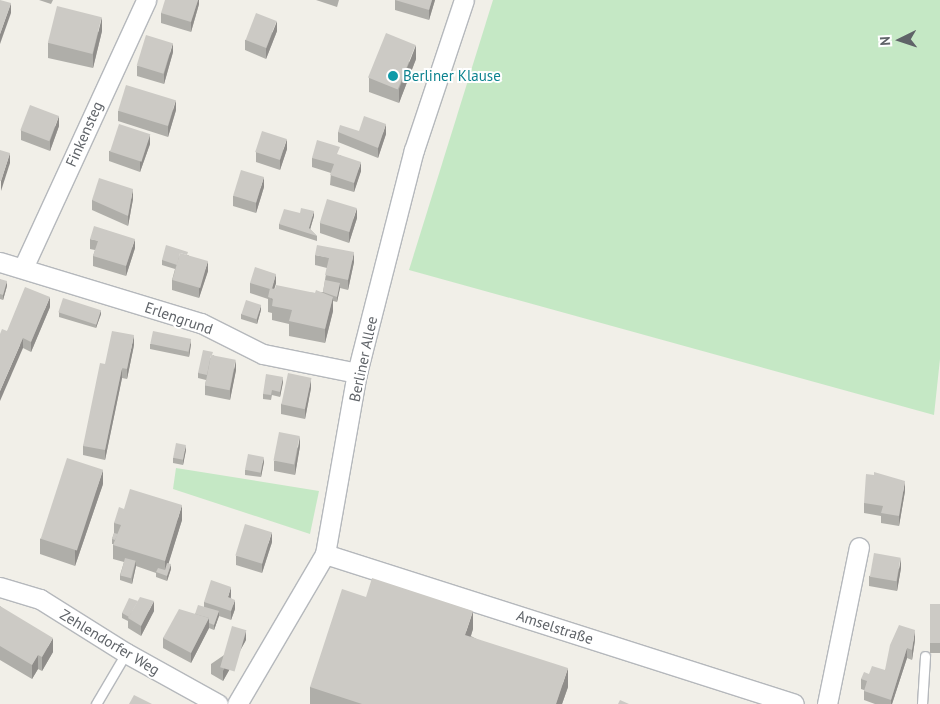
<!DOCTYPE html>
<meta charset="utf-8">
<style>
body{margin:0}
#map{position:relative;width:940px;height:704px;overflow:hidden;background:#f1efe8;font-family:"PT Sans",sans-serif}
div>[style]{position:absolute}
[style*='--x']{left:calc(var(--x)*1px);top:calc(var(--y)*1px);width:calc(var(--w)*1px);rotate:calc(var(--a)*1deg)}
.green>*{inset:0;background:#c5e8c5}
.roads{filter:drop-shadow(1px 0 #b5b8bc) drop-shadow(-1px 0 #b5b8bc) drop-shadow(0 1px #b5b8bc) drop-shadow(0 -1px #b5b8bc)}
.service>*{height:9px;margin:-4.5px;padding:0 4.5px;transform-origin:4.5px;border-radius:4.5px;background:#fff}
.minor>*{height:19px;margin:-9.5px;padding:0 9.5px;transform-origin:9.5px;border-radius:9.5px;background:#fff}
.wall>*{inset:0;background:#afaea9;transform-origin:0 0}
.shaded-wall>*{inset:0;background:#8f8d8a}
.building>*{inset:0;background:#cccac5;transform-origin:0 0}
.dots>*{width:14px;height:14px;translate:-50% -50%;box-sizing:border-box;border:2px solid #fff;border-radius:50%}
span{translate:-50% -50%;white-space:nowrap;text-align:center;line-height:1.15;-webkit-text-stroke:4px #fff;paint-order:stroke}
.culture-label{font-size:15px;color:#0d838f}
.left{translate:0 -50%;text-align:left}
.street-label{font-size:15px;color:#5f6368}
.north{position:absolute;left:875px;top:15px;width:50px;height:50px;-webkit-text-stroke:4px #fff;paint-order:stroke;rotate:266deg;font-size:14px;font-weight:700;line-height:20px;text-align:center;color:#5f6368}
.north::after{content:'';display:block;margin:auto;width:18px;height:22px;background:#5f6368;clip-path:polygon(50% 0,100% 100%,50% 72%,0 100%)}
</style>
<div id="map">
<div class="green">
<i style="clip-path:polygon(493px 0,940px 0,940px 359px,934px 415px,409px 270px)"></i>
<i style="clip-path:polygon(176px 468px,319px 491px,310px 534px,173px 489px)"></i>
</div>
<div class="roads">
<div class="service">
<i style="--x:96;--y:704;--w:59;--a:-59.5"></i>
<i style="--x:922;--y:704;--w:48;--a:-86.4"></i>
</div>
<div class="minor">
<i style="--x:0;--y:262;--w:210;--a:16.9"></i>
<i style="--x:201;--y:323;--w:69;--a:26.6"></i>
<i style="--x:263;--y:354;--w:96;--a:11.4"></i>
<i style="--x:23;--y:268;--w:295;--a:-65.3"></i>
<i style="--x:325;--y:554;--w:492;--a:17.7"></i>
<i style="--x:0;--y:587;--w:42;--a:16.7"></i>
<i style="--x:40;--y:599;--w:102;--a:32.1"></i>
<i style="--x:126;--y:653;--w:105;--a:29"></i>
<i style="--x:237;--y:704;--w:174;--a:-59.6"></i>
<i style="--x:325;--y:554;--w:184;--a:-80"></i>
<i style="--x:357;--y:373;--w:230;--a:-75.7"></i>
<i style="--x:414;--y:150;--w:158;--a:-71.6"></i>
<i style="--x:827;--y:704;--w:160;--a:-78.5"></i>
</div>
</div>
<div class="wall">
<i style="clip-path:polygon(39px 0,53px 0,51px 4px)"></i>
<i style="clip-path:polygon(199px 0,199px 4px,191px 32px,161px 23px,161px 13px)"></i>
<i style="clip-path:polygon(316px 0,339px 0,337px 7px)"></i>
<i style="clip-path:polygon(395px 0,435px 0,429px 20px,395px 10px)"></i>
<i style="clip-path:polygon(102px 31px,93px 68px,48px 58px,48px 43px)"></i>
<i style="clip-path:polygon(277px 31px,266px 59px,245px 50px,245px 40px)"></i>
<i style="clip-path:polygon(173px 52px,164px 84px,137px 76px,137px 66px)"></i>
<i style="clip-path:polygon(416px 59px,399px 103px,369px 92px,369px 78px)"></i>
<i style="clip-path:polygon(176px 110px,168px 137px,118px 121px,118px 111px)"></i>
<i style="clip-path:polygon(59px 126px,50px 151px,21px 140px,21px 130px)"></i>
<i style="clip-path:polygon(359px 131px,386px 134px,378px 158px,338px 142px,338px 132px)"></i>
<i style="clip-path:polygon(150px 144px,140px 172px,109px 161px,109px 151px)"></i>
<i style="clip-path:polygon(287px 149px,280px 170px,256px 162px,256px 152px)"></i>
<i style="clip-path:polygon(340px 155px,361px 171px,354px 192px,330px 185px,331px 173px,312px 167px,312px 158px)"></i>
<i style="clip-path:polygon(264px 187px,256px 213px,233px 206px,233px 196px)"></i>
<i style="clip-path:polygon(133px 199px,128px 226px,92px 210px,92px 200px)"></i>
<i style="clip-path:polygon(314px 216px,310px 229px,317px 236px,317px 241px,279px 229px,279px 224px)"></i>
<i style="clip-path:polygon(357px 218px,349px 243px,320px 233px,320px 223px)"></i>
<i style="clip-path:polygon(90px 239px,135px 248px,126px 276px,93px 266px,93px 256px,95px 250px,90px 249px)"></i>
<i style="clip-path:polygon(188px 255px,208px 271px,199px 298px,172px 290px,172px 280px,175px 269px,162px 265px,162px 260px)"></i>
<i style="clip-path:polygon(315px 255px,354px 262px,348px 290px,340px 288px,337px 302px,333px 301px,333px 311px,325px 343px,289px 336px,289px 324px,272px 320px,272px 313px,268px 312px,268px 299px,250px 293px,250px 283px,276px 283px,274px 289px,315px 293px,323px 292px,327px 268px,315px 265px)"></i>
<i style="clip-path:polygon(0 279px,7px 286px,3px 300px,0 299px)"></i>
<i style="clip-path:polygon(50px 307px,31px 352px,23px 348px,7px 331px)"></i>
<i style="clip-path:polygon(261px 310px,257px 324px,241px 319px,241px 314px)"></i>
<i style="clip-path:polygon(59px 312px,101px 314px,96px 328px,59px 317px)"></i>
<i style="clip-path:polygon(150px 344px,191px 344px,189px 357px,150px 349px)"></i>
<i style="clip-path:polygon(134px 345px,127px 379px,122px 378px,105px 460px,83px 455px,83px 446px)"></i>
<i style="clip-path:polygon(213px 355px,236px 370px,230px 400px,205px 395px,205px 385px,206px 380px,198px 378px,198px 373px)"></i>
<i style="clip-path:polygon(283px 382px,280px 397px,272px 395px,271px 400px,263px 399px,263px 394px)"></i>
<i style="clip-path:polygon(311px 388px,305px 419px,281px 414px,281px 404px)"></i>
<i style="clip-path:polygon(300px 446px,295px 475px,274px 471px,274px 461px)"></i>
<i style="clip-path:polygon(186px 450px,183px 465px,173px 463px,173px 458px)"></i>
<i style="clip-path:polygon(264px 462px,261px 477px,245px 475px,245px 470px)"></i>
<i style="clip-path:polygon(103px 484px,75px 566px,40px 554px,40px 539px)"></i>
<i style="clip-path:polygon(905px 491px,899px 526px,881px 523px,881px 516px,864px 513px,864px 503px)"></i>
<i style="clip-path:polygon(124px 509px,182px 520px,168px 564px,171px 569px,167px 581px,156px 577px,156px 573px,136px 566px,132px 584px,120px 580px,120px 575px,124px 562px,113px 559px,113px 544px,112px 544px,112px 539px,114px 533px,114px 523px)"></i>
<i style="clip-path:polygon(272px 542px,262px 573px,236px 565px,236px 556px)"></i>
<i style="clip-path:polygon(901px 568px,897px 591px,869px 586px,869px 576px)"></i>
<i style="clip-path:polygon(231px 596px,231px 598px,235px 609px,231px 620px,219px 616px,214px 630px,209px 628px,191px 663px,163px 648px,163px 638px,204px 607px,204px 602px)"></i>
<i style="left:930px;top:604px;width:10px;height:49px"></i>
<i style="clip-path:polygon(0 606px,53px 652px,42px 671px,38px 669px,32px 679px,0 660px)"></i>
<i style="clip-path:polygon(154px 611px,141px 636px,128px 628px,128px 621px,122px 618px,122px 613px)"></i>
<i style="clip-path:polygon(473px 629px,471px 636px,568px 687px,562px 704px,310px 704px,310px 687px)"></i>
<i style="clip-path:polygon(246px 640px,223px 681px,211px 674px,211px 664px)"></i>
<i style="clip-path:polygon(915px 640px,912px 660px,907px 658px,892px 704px,875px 704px,864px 700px,864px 690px,861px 689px,861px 679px,869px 674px,885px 670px)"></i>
</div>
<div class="shaded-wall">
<i style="clip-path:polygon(198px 0,199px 0,199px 4px,191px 32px,191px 22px)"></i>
<i style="clip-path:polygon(432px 0,435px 0,429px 20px,429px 10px)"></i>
<i style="clip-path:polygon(11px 3px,11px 13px,0 44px,0 34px)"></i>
<i style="clip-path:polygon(102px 17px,102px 31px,93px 68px,93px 54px)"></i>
<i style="clip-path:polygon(277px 21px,277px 31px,266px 59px,266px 49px)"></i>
<i style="clip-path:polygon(173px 43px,173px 52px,164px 84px,164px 74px)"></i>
<i style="clip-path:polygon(416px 45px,416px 59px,399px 103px,399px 89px)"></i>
<i style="clip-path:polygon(176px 100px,176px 110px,168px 137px,168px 127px)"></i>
<i style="clip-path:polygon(59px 116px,59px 126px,50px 151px,50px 141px)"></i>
<i style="clip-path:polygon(386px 124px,386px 134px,378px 158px,378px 148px)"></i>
<i style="clip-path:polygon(150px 134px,150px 144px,140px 172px,140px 162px)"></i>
<i style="clip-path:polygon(287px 139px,287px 149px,280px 170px,280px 160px)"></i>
<i style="clip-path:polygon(10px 153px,10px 163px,1px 191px,1px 181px)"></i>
<i style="clip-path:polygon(361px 162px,361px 171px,354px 192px,354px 183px)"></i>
<i style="clip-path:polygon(264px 177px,264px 187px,256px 213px,256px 203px)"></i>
<i style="clip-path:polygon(133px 189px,133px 199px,128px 226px,128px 216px)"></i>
<i style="clip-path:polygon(357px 208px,357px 218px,349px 243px,349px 233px)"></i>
<i style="clip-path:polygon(314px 211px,314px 216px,309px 233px,309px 228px)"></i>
<i style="clip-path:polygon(135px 239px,135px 248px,126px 276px,126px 266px)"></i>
<i style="clip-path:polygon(354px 252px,354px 262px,348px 290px,348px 280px)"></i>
<i style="clip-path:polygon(208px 261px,208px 271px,199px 298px,199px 289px)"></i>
<i style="clip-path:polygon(276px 274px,276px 283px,271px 300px,271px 290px)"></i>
<i style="clip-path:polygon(7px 281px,7px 286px,3px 300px,3px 295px)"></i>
<i style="clip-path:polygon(340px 283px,340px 288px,337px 302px,337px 297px)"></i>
<i style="clip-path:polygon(50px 297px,50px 307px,31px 352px,31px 342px)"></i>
<i style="clip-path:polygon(333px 297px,333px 311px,325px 343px,325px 329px)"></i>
<i style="clip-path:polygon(261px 305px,261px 310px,257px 324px,257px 319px)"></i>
<i style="clip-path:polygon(101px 310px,101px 314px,96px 328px,96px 323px)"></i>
<i style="clip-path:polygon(134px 335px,134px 345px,127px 379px,127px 369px)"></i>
<i style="clip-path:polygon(23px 338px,23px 348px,0 401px,0 391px)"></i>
<i style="clip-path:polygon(191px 339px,191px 344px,189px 357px,189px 352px)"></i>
<i style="clip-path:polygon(236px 360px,236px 370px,230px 400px,230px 390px)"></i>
<i style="clip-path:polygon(122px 368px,122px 378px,105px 460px,105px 450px)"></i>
<i style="clip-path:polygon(283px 377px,283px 382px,280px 397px,280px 392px)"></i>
<i style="clip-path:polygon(311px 378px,311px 388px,305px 419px,305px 409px)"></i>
<i style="clip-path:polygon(300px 436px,300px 446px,295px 475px,295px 465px)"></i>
<i style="clip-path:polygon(186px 445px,186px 450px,183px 465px,183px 460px)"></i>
<i style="clip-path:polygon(264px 457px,264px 462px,261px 477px,261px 472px)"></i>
<i style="clip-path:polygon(103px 470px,103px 484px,75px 566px,75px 551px)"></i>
<i style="clip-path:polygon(905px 481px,905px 491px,899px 526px,899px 516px)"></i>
<i style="clip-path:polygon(182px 505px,182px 520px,165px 575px,165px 561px)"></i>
<i style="clip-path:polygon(272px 532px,272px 542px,262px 573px,262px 564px)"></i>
<i style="clip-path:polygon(901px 558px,901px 568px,897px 591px,897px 581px)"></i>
<i style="clip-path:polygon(136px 561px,136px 566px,132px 584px,132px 579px)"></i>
<i style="clip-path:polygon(171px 564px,171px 569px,167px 581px,167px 576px)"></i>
<i style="clip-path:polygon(231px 587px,231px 596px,228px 607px,228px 597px)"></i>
<i style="clip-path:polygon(235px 600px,235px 609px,231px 620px,231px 611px)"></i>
<i style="clip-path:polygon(154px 601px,154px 611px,141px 636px,141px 626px)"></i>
<i style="clip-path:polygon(219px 611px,219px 616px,214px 630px,214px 625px)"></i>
<i style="clip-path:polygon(473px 611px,473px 629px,465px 653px,465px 635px)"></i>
<i style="clip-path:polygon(209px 618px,209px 628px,191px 663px,191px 653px)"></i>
<i style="clip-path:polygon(246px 630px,246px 640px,223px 681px,223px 671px)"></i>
<i style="clip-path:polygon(915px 630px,915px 640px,912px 660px,912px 650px)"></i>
<i style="clip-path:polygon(53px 638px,53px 652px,42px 671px,42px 657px)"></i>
<i style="clip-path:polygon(907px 648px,907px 658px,892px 704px,891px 704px,891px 700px)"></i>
<i style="clip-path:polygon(38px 655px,38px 669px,32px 679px,32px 665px)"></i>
<i style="clip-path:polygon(568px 668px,568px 687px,562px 704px,556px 704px)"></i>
</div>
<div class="building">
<i style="clip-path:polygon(0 0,11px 3px,0 34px)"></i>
<i style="clip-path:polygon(165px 0,198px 0,191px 22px,161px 13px)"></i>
<i style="clip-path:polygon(395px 0,432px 0,429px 10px)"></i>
<i style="left:57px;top:6px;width:46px;height:38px;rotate:14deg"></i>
<i style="left:256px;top:13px;width:22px;height:29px;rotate:21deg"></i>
<i style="left:386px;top:33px;width:32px;height:48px;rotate:22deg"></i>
<i style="left:146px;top:35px;width:28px;height:32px;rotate:17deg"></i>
<i style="left:126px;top:85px;width:52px;height:27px;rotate:17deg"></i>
<i style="left:30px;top:105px;width:31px;height:27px;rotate:21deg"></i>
<i style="clip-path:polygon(364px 116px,386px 124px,378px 148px,338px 132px,340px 125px,359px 131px)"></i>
<i style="left:119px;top:124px;width:33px;height:29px;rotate:18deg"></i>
<i style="left:262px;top:131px;width:26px;height:22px;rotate:18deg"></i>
<i style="clip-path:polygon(317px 140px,340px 147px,337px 154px,361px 162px,354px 183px,330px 175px,334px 164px,312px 158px)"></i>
<i style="clip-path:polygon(0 150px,10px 153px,1px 181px,0 181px)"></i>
<i style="left:241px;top:170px;width:24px;height:27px;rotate:17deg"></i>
<i style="clip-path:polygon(99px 178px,133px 189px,128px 216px,92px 200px)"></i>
<i style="left:327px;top:199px;width:31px;height:25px;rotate:17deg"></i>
<i style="clip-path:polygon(301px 208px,314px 211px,309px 228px,317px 236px,279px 224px,284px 209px,300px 213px)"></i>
<i style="clip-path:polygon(94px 226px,135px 239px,126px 266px,93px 256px,98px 241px,90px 239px)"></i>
<i style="clip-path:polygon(166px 245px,188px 252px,187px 255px,180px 253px,177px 265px,162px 260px)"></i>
<i style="clip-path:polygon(317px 245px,354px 252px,348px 280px,325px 275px,329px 258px,315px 255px)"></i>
<i style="left:180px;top:253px;width:29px;height:28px;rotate:16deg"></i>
<i style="clip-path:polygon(255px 267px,276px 274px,272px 289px,270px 288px,270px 289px,250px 283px)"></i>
<i style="clip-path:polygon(0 279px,7px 281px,3px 295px,0 294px)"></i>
<i style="clip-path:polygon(325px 280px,340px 283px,337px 297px,323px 292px)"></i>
<i style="clip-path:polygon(276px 285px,315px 293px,316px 290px,333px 297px,325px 329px,289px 321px,292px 310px,272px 306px,273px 299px,268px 297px,270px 288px,275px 289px)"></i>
<i style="clip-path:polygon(25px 287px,50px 297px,31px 342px,23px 338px,0 391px,0 334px,2px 329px,7px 331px)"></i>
<i style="left:63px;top:298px;width:40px;height:15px;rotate:18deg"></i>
<i style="left:246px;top:300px;width:16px;height:15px;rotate:18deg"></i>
<i style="clip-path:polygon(112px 331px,134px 335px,127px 369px,122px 368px,105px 450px,83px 446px,100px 363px,105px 364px)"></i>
<i style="left:153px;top:331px;width:39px;height:13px;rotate:12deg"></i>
<i style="clip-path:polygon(203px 350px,213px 352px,212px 355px,211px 355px,207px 375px,198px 373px)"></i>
<i style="left:211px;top:355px;width:25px;height:31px;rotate:11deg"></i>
<i style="left:288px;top:373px;width:24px;height:32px;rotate:12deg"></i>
<i style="clip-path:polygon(266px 374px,283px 377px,280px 392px,272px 390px,271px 395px,263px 394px)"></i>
<i style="left:279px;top:432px;width:21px;height:29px;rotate:11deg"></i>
<i style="left:176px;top:443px;width:10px;height:15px;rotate:11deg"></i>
<i style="left:248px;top:454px;width:16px;height:16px;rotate:11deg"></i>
<i style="left:67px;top:458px;width:38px;height:85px;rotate:18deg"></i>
<i style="clip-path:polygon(874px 472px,905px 481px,899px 516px,881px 513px,883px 506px,864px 503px,866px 474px,874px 475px)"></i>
<i style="clip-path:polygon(130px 489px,182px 505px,165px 561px,113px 545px,121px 525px,114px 523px,119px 507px,124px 509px)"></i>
<i style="left:245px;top:524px;width:28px;height:33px;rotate:17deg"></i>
<i style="clip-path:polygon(114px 533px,118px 534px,115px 540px,112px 539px)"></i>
<i style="left:874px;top:553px;width:27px;height:24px;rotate:10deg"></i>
<i style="left:125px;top:558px;width:11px;height:18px;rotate:15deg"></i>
<i style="clip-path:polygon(167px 563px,171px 564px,167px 576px,156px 572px,158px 568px,165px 570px)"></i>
<i style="clip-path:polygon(372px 578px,473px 611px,465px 635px,568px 668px,556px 704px,362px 704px,310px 687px,342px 589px,366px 597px)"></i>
<i style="clip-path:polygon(211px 580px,231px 587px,228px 597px,235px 600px,231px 611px,204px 602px)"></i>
<i style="clip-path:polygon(140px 597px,154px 601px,141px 626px,128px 618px)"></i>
<i style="clip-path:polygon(129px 598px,138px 601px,129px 617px,122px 613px)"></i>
<i style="left:930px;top:604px;width:10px;height:39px"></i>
<i style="clip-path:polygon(198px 605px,219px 611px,214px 625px,209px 623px,209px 618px,195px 614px)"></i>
<i style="clip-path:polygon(0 606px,53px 638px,42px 657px,38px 655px,32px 665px,0 646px)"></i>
<i style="clip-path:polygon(179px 609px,209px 618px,191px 653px,163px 638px)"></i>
<i style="clip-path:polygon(899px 625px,915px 630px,912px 650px,907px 648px,891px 700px,864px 691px,867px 681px,861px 679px,864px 672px,869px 674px,872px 666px,885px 670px,890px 645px)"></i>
<i style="left:232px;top:626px;width:15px;height:43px;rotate:16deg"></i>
<i style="clip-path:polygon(134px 695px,152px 704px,129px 704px)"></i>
<i style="clip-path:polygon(620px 700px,629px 704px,618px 704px)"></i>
</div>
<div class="dots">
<i style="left:393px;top:76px;background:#0f9aa8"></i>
</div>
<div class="culture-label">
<span class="left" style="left:403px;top:76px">Berliner Klause</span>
</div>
<div class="street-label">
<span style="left:84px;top:134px;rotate:-66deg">Finkensteg</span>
<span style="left:179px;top:318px;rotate:19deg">Erlengrund</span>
<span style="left:363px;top:359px;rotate:-78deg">Berliner Allee</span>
<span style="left:555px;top:627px;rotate:18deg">Amselstraße</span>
<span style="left:110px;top:642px;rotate:31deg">Zehlendorfer Weg</span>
</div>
<div class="north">N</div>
</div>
